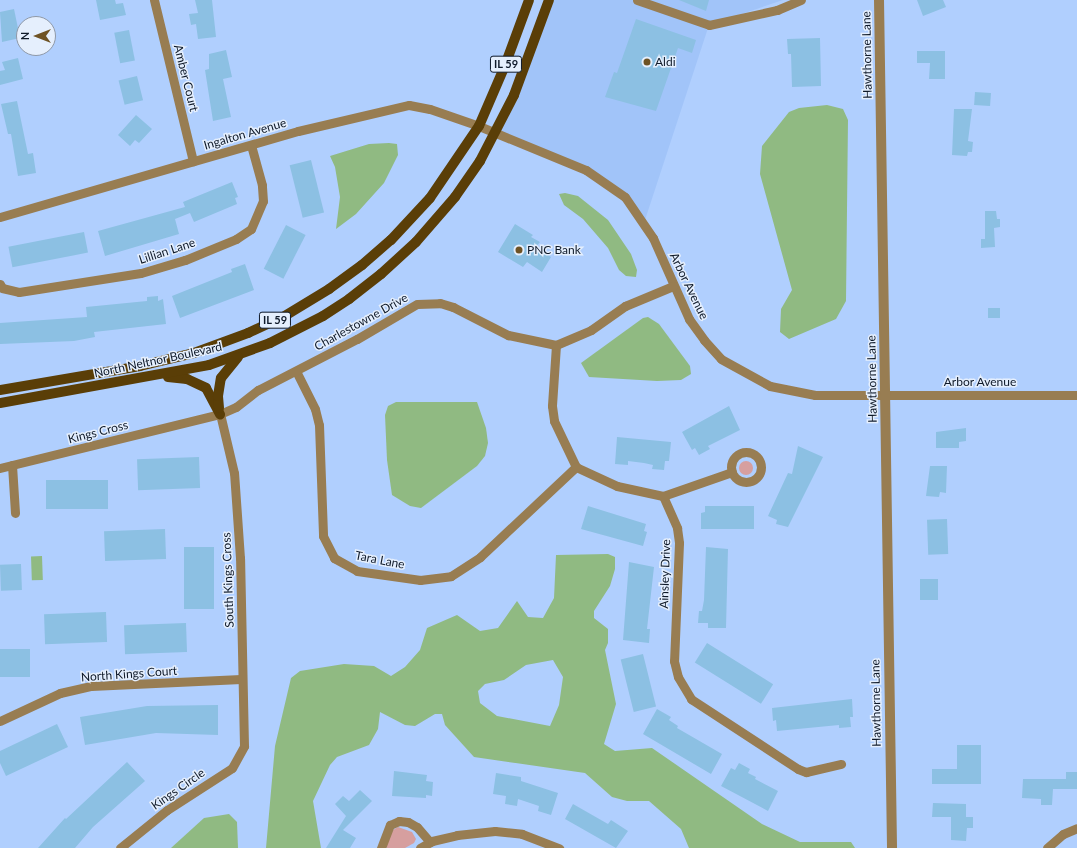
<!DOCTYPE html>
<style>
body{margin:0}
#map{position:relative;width:1077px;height:848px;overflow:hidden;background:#b0cffe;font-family:Lato,sans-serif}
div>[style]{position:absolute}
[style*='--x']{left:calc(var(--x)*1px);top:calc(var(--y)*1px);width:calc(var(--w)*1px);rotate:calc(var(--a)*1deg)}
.built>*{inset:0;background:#a1c4f9}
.green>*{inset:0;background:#d69f9f}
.round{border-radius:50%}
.water>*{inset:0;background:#90ba82;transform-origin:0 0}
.building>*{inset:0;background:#8cc0e3;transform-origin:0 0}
.minor>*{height:9px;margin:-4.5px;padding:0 4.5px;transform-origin:4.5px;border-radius:4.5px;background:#987d52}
.minor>.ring{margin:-4.5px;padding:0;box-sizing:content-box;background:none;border:9px solid #987d52;border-radius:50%}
.tertiary>*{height:10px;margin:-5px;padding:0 5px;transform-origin:5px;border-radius:5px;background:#987d52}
.primary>*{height:10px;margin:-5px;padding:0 5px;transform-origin:5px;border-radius:5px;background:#5a3e07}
.dots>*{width:11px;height:11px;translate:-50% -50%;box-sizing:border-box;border:2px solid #e5effd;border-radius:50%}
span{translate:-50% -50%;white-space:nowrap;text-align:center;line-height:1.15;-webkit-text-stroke:3px #e5effd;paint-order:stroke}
.shield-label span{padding:1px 3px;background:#e5effd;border:1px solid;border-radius:3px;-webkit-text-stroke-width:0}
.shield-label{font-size:11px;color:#0e1929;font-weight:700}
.street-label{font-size:12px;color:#0e1929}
.poi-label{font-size:12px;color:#0e1929}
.left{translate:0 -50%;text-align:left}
.north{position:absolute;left:16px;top:16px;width:40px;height:40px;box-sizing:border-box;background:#e5effd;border:1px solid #8f99a8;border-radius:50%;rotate:270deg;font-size:11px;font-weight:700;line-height:16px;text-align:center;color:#0e1929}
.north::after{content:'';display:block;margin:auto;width:14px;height:18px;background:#6e5325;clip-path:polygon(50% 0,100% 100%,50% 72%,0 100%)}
</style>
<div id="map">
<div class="built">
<i style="clip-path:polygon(544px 0,783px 0,709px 25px,644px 223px,625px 197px,561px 160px,497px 133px)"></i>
</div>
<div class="green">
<i class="round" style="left:739px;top:461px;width:14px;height:14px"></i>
<i style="clip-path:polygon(398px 827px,412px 832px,416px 839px,414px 843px,405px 848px,387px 848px,386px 844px,393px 830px)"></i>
</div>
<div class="water">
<i style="clip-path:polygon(827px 105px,843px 109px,848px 120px,846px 301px,836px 319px,789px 339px,780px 332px,781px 309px,792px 290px,760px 174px,762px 146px,789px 112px,799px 108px)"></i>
<i style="clip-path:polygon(389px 143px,397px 144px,398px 155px,384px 183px,356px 214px,336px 229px,340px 197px,335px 167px,330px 156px,369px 144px)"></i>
<i style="clip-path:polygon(565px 193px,578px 196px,608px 220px,631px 254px,637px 270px,636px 277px,626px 276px,619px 270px,608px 248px,583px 219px,564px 205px,559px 194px)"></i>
<i style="clip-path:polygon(648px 317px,659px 324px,690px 366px,691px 374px,681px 380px,657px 381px,589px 377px,581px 363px,643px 318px)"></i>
<i style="clip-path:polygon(396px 402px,477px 402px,486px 428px,488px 443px,485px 456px,477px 466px,421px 508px,410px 506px,392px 495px,387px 460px,385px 415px,388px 406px)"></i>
<i style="clip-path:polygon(evenodd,608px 554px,615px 557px,615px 569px,610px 586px,594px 611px,594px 618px,608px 629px,608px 643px,605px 650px,616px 704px,604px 744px,615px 751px,652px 748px,762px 824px,800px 842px,851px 842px,855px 848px,689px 848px,681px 829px,649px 801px,627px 801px,612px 797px,585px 773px,474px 757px,445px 725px,442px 714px,435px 714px,415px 726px,405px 725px,380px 712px,378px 729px,369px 745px,337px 757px,330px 765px,313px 801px,321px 848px,266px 848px,275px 746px,291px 678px,300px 671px,344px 664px,374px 666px,391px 676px,405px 667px,420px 650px,427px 628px,457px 615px,480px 631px,498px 628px,517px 601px,528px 617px,543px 618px,554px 598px,556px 555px,608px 554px,553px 660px,563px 677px,559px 705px,550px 726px,497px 716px,480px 703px,478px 691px,485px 684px,504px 680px,526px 665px,553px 660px)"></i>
<i style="left:42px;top:556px;width:24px;height:11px;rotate:88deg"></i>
<i style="clip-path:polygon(229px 814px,237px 822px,238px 848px,171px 848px,204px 818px)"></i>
</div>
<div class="building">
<i style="clip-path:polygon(96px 0,115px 0,116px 4px,123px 3px,126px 15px,100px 20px)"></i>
<i style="clip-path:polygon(195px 0,212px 0,216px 37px,198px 39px,196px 24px,191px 25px,189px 14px,198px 13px)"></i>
<i style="clip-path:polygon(679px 0,709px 0,706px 11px)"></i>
<i style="clip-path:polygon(917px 0,943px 0,946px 7px,923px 16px)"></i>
<i style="clip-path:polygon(14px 9px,20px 38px,2px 42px,0 12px)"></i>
<i style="clip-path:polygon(636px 19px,696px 40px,692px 53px,678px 48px,656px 111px,605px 97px,614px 72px,617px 73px)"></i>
<i style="left:129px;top:30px;width:31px;height:15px;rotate:79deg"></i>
<i style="clip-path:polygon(820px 38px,821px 86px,792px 87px,791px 54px,788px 54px,787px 39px)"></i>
<i style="clip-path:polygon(226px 50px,232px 77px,223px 79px,231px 117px,213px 121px,205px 70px,209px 69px,209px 54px)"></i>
<i style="clip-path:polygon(917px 51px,945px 51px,945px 79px,929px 79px,930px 63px,917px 63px)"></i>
<i style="clip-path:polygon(18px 58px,23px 79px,0 85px,0 71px,5px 70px,2px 62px)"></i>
<i style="left:137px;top:76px;width:25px;height:19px;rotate:76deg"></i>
<i style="left:975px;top:92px;width:16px;height:13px;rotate:4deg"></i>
<i style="clip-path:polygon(17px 101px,28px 154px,33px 153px,36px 173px,18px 176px,11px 134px,8px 134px,1px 104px)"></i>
<i style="clip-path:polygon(954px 109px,972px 109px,968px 141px,973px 142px,972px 152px,968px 152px,967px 156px,952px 155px)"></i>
<i style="clip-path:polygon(136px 115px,152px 129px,139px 143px,135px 140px,130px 146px,118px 135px)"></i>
<i style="left:311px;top:160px;width:54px;height:22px;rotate:76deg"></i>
<i style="clip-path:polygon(232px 182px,238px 197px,235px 198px,237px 204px,194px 222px,190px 213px,175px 219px,179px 234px,105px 256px,98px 231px,185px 207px,183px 202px)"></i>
<i style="clip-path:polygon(985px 211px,996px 211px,997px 219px,1000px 219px,1000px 227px,994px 228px,995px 247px,981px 248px,981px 239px,985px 239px)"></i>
<i style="clip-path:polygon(515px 224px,533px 235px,531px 237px,540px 242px,536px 247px,551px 257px,542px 272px,527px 262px,523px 267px,498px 252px)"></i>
<i style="left:286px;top:225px;width:22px;height:49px;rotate:27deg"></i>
<i style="left:84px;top:232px;width:21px;height:77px;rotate:79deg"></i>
<i style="clip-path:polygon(245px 264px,254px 290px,180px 318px,172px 296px,232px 272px,231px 269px)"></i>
<i style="clip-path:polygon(158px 296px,158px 301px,163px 299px,166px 324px,94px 332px,95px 337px,74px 341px,0 344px,0 323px,87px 317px,86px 307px,147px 301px,147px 297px)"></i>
<i style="left:988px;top:308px;width:12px;height:10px"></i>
<i style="clip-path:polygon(729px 406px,740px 430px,708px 446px,710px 449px,699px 455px,695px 448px,692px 450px,682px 432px)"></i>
<i style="clip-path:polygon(966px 428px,966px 441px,959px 442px,959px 448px,936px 448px,936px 432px)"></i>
<i style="clip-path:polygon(617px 437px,671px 442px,669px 461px,665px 461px,664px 470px,652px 469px,653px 465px,644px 463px,628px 461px,628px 465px,615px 464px)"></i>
<i style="clip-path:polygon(798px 446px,823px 457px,788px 527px,776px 524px,777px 520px,768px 516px,788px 473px,792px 474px)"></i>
<i style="left:199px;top:457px;width:31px;height:62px;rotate:88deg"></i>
<i style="clip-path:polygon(930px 466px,947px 466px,946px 493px,940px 492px,939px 497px,926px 496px)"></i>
<i style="left:108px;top:480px;width:29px;height:62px;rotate:90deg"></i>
<i style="clip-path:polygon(588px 506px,646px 524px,644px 531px,647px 532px,643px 546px,581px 529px)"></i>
<i style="clip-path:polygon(705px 506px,754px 506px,754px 529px,701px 529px,701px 513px,705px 512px)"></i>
<i style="left:947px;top:519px;width:35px;height:20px;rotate:88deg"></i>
<i style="left:165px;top:529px;width:30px;height:61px;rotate:88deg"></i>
<i style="left:184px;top:547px;width:30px;height:62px"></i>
<i style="clip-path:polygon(706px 547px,728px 549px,726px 628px,708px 628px,708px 623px,698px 623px,699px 611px,702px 611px,704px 600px)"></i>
<i style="clip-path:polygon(629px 562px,654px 567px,647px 629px,650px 629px,649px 643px,623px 640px)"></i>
<i style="left:21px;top:564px;width:26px;height:21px;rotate:88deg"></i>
<i style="left:920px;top:579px;width:18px;height:21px"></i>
<i style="left:106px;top:612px;width:30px;height:62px;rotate:88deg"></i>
<i style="left:186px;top:623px;width:29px;height:62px;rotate:88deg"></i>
<i style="left:707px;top:643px;width:78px;height:23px;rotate:32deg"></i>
<i style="left:0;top:649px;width:30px;height:28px"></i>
<i style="left:643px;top:654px;width:54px;height:23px;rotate:76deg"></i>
<i style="clip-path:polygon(852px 699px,853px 717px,850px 717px,851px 727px,839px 728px,839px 725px,777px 731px,776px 720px,773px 721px,772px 708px)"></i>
<i style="clip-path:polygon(218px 705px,218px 735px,156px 733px,85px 745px,80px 717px,147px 706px)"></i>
<i style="clip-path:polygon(657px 709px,671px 717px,669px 720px,678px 726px,677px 728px,722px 754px,711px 774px,643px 734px)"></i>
<i style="clip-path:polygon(57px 724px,68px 747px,6px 776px,0 763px,0 751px)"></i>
<i style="clip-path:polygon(957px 745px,981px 745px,981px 784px,932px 784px,932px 769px,957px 769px)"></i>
<i style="clip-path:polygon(127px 762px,145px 781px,93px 827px,75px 848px,38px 848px,65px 818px,66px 819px)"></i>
<i style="clip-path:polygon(739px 763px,750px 769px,748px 773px,756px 777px,755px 779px,778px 791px,768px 811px,721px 786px,731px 768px,735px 770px)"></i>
<i style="clip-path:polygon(394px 771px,427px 775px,426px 781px,433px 782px,432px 796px,426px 795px,426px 798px,392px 796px)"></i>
<i style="clip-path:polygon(1066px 772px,1077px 772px,1077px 789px,1053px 789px,1052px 805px,1041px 805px,1041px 799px,1022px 798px,1023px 779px,1066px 779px)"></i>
<i style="clip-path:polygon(496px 773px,521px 777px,521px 781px,558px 793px,551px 815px,538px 811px,539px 806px,518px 799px,517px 806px,505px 804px,506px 796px,493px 794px)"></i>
<i style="clip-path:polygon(360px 790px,372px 801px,343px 830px,356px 838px,350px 848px,326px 848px,346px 816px,335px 804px,343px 796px,349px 801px)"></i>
<i style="clip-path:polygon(933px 803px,966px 804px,966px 817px,973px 817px,973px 828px,967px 828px,966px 841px,951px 840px,951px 817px,932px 817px)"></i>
<i style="clip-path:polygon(573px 804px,608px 824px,611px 820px,628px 831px,616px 848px,565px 819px)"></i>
</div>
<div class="minor">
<i style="--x:154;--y:0;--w:166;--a:76.4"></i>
<i style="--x:637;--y:0;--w:76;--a:19.1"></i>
<i style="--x:709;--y:25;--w:70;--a:-12.4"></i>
<i style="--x:777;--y:10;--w:26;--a:-23"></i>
<i style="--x:0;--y:217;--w:310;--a:-16.1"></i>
<i style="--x:298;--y:131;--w:114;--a:-13.2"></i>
<i style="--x:409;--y:105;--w:21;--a:11"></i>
<i style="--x:430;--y:109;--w:52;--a:19.1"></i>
<i style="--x:479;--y:126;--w:116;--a:22.4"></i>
<i style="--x:586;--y:170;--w:47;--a:34.7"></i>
<i style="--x:625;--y:197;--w:50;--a:55.7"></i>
<i style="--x:653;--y:238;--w:89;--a:66"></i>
<i style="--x:689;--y:319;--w:26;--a:54"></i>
<i style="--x:704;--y:340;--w:25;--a:48"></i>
<i style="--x:721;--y:359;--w:56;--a:28.9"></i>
<i style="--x:770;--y:386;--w:46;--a:11.3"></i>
<i style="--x:815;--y:395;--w:262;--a:0"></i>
<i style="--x:0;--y:284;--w:4;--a:63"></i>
<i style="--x:2;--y:288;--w:17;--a:13"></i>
<i style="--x:19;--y:292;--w:123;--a:-8.9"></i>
<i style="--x:141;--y:273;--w:46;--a:-16.5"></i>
<i style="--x:185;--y:260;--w:55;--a:-22.4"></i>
<i style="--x:236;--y:239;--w:18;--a:-34"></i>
<i style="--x:251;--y:229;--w:30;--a:-67"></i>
<i style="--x:263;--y:201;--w:16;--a:-94"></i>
<i style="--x:262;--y:185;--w:41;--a:-105.4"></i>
<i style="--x:556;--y:345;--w:61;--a:93.8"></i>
<i style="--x:552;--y:406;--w:15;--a:82"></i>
<i style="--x:554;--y:421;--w:51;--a:64.4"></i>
<i style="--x:576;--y:467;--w:45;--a:24.9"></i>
<i style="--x:617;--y:486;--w:47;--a:12.3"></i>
<i style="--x:296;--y:371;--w:42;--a:63.4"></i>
<i style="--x:315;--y:409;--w:16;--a:76"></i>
<i style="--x:319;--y:425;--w:111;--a:87.9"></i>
<i style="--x:323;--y:536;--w:25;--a:63"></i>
<i style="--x:334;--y:558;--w:26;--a:29"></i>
<i style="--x:357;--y:571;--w:64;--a:8.1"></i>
<i style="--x:420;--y:580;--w:31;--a:-7"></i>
<i style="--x:451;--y:576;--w:35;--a:-33"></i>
<i style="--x:480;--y:557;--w:132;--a:-43.2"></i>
<i class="ring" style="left:731px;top:452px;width:21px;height:21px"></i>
<i style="--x:12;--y:465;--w:48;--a:86.4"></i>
<i style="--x:0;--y:468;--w:227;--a:-13.8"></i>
<i style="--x:220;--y:414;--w:17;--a:-24"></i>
<i style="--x:236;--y:407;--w:28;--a:-38"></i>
<i style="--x:258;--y:390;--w:111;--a:-27.3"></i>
<i style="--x:357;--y:339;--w:69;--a:-30.3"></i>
<i style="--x:417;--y:304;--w:23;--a:-2"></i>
<i style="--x:440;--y:303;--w:14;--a:17"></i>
<i style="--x:453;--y:307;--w:62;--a:27"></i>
<i style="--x:508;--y:335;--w:49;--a:11.8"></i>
<i style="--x:556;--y:345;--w:38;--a:-23"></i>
<i style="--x:591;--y:330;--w:42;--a:-35.2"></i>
<i style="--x:625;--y:306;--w:52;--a:-22.6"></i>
<i style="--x:663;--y:496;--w:35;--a:66"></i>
<i style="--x:677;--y:528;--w:15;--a:82"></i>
<i style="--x:679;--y:543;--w:118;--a:92.4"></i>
<i style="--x:674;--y:661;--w:16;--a:76"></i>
<i style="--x:678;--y:677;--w:26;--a:59"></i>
<i style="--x:691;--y:699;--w:128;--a:33.2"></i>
<i style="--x:798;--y:769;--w:9;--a:21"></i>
<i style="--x:806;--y:772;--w:36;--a:-13"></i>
<i style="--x:663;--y:496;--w:73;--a:-19.2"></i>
<i style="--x:0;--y:721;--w:66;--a:-25"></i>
<i style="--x:60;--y:693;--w:32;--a:-13"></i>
<i style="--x:91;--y:686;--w:150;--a:-2.7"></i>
<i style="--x:120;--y:848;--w:60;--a:-39"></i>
<i style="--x:167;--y:810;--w:77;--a:-32.9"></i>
<i style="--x:232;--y:768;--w:25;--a:-61"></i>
<i style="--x:244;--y:746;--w:188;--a:-91.2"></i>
<i style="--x:240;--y:558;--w:85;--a:-94"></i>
<i style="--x:234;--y:473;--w:61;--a:-103.3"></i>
<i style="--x:381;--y:848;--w:25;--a:-69"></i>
<i style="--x:390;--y:825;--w:10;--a:-24"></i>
<i style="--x:399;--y:821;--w:9;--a:6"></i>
<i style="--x:408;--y:822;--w:10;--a:29"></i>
<i style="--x:417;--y:827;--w:20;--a:49"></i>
<i style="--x:420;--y:848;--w:14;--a:-30"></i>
<i style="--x:432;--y:841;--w:26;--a:-13"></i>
<i style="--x:457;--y:835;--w:38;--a:-6"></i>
<i style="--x:495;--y:831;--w:27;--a:6"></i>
<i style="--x:522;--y:834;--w:40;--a:21"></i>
<i style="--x:1047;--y:848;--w:21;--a:-41"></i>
<i style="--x:1063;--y:834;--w:15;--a:-23"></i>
</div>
<div class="tertiary">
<i style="--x:879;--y:0;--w:848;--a:89.12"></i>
</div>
<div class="primary">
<i style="--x:168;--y:377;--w:19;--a:6"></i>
<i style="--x:187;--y:379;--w:21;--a:25"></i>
<i style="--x:206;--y:388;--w:30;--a:62"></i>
<i style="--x:0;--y:390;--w:142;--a:-9.7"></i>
<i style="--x:140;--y:366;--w:56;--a:-13.5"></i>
<i style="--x:194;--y:353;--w:58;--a:-20.3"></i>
<i style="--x:248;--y:333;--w:38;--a:-25"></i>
<i style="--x:283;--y:317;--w:54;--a:-31.3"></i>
<i style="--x:329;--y:289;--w:41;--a:-36"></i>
<i style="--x:362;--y:265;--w:38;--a:-41"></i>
<i style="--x:391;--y:240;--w:57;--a:-47.1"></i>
<i style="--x:430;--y:198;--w:87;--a:-55.8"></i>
<i style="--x:479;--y:126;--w:63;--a:-66.7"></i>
<i style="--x:504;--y:68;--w:72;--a:-69.8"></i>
<i style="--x:0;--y:403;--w:212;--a:-10.3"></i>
<i style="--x:209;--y:365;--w:65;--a:-19.8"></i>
<i style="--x:270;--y:343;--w:59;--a:-27"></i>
<i style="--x:323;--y:316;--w:31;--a:-33"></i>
<i style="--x:349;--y:299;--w:41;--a:-38"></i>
<i style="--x:381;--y:274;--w:47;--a:-42.4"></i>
<i style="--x:416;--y:242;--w:60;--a:-49.1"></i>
<i style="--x:455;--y:197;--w:44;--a:-55.2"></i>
<i style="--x:480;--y:161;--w:74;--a:-62.7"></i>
<i style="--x:514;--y:95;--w:101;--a:-69.8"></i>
<i style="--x:219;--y:408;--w:12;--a:-95"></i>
<i style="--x:218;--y:396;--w:18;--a:-81"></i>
<i style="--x:221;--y:378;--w:27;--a:-51"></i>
</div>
<div class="dots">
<i style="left:647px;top:62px;background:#6e5325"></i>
<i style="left:519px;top:250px;background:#6e5325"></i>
</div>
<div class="shield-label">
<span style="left:506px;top:64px">IL 59</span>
<span style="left:275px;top:320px">IL 59</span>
</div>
<div class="street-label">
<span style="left:867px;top:55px;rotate:-91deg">Hawthorne Lane</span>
<span style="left:186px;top:78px;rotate:76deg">Amber Court</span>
<span style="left:245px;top:134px;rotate:-16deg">Ingalton Avenue</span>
<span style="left:167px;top:251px;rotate:-18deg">Lillian Lane</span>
<span style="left:689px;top:286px;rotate:64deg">Arbor Avenue</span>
<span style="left:361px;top:322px;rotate:-29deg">Charlestowne Drive</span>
<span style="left:158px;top:360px;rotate:-12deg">North Neltnor Boulevard</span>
<span style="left:872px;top:379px;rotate:-91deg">Hawthorne Lane</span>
<span style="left:980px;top:382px">Arbor Avenue</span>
<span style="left:98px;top:432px;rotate:-14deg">Kings Cross</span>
<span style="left:380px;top:560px;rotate:11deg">Tara Lane</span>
<span style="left:665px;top:574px;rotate:-88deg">Ainsley Drive</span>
<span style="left:228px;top:580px;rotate:-92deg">South Kings Cross</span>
<span style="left:129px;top:674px;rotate:-4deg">North Kings Court</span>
<span style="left:876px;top:703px;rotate:-91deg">Hawthorne Lane</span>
<span style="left:178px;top:789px;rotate:-35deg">Kings Circle</span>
</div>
<div class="poi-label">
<span class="left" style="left:655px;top:62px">Aldi</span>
<span class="left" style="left:527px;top:250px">PNC Bank</span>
</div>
<div class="north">N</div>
</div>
